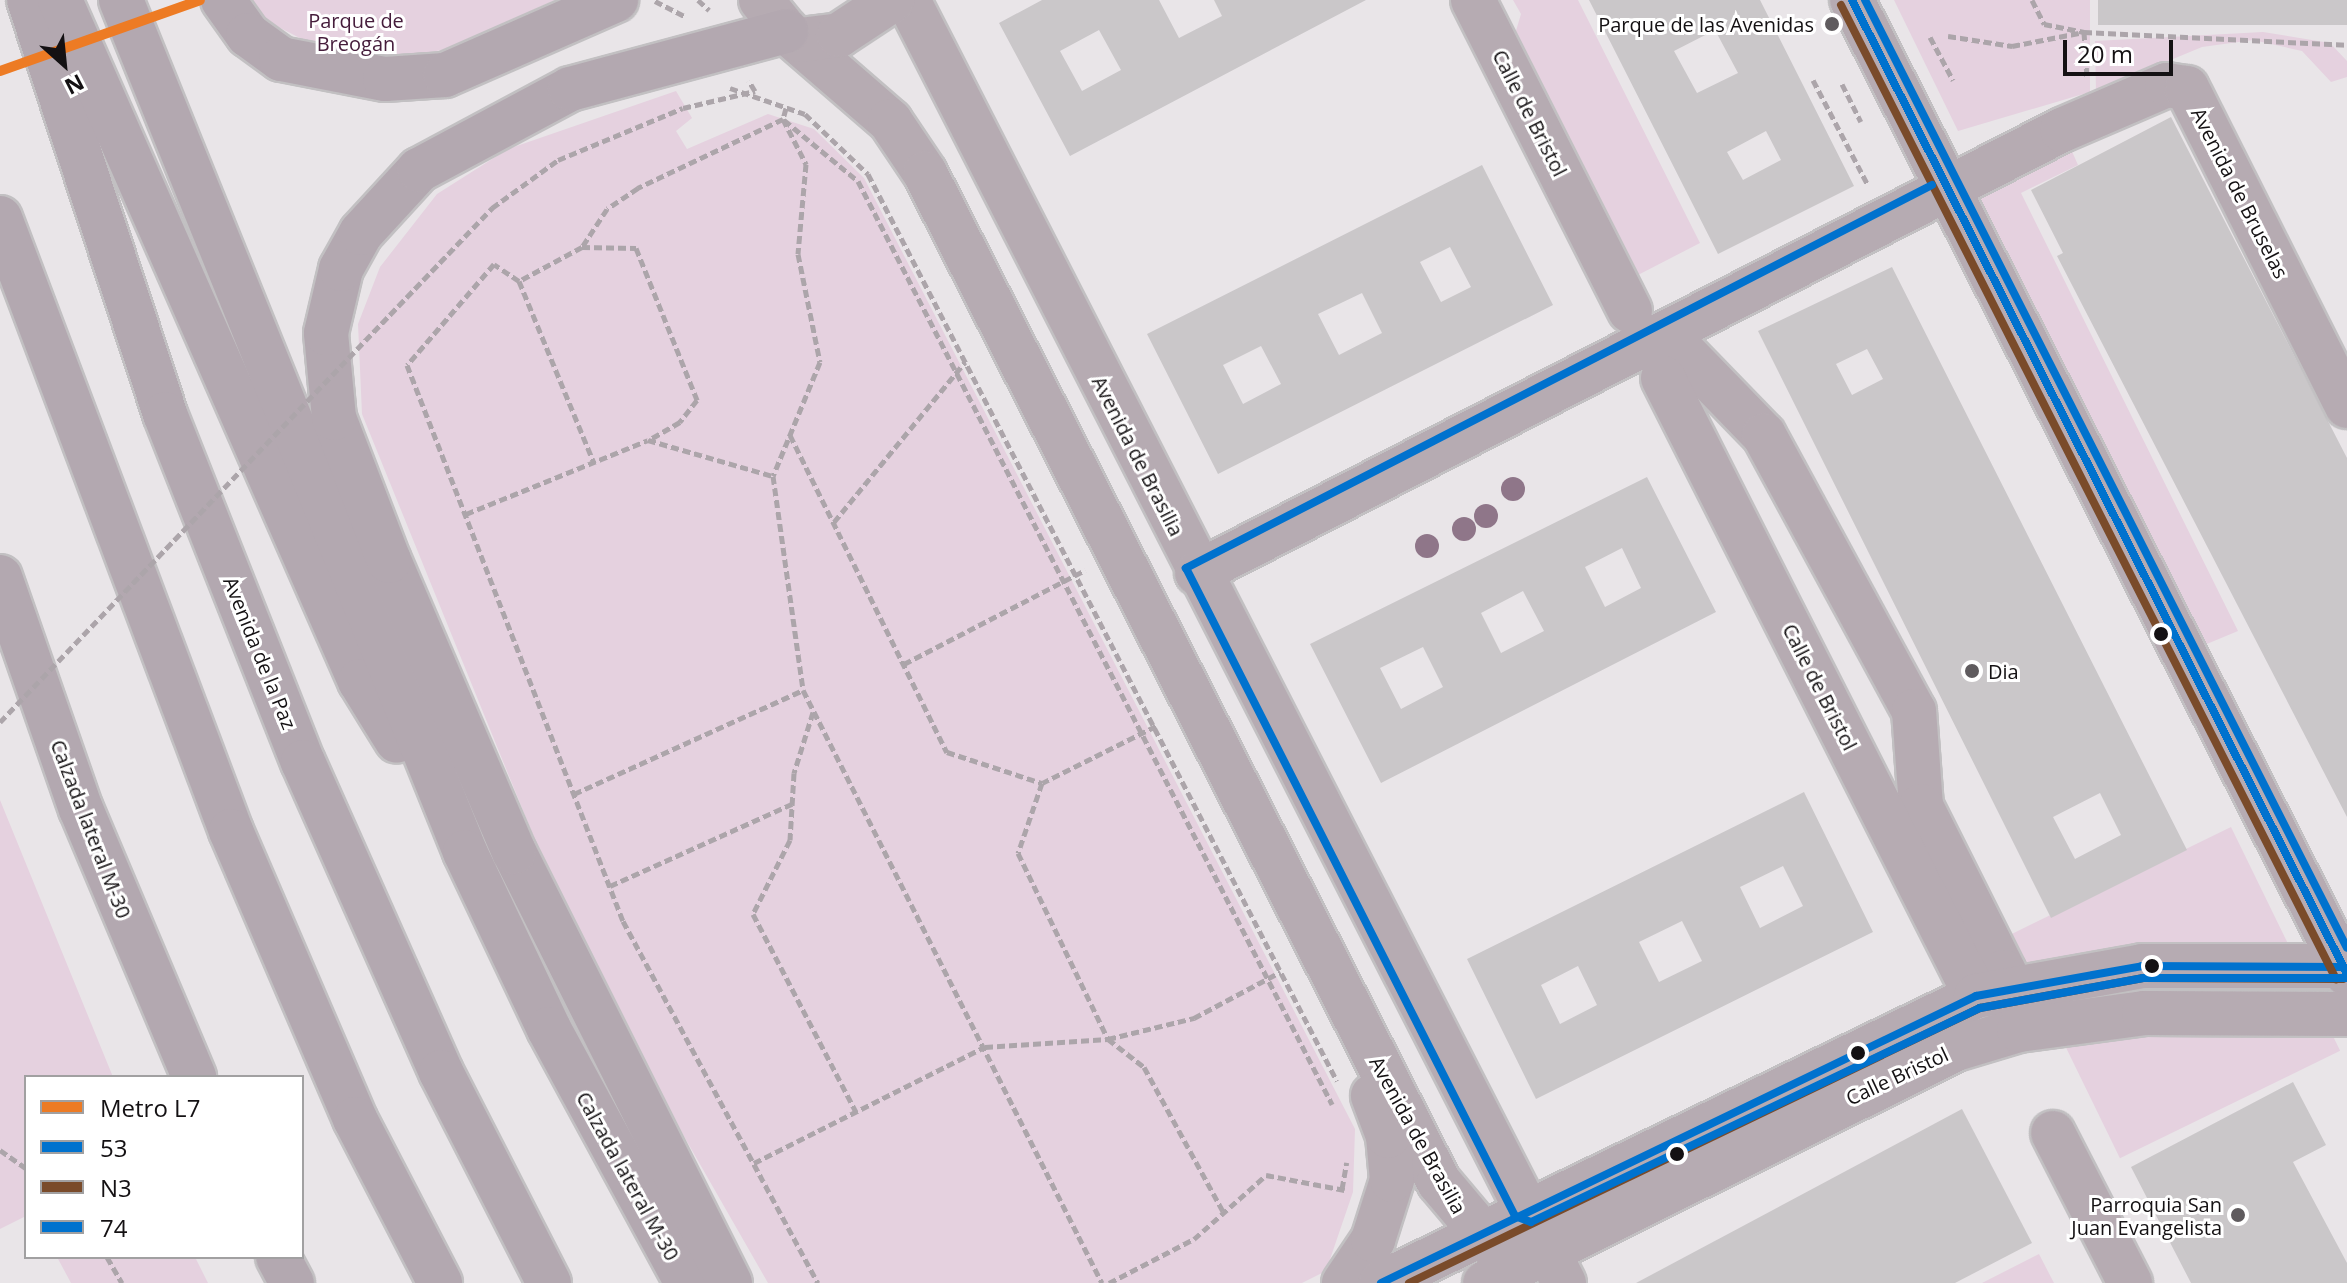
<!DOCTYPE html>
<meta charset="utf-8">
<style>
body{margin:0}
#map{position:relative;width:2347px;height:1283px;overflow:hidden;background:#e9e5e8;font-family:"Open Sans",sans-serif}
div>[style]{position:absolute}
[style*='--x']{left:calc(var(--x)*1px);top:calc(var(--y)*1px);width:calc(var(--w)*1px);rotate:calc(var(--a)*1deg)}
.green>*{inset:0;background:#e5d1df;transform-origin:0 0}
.building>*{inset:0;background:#cac7c9;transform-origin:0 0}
.path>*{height:5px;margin-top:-2.5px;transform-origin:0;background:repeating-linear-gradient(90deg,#aca5aa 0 8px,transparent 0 12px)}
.roads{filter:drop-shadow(2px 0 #c2c0c2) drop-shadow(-2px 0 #c2c0c2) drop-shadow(0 2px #c2c0c2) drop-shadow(0 -2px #c2c0c2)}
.minor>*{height:44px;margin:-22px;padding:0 22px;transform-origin:22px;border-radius:22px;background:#b6abb2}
.highway>*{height:44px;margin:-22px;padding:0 22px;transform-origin:22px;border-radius:22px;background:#b3a8b0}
.path-bridge>*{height:5px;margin-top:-2.5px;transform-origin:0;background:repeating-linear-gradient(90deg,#aca5aa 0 8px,transparent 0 12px)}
.bus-1>*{height:8px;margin:-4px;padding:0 4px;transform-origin:4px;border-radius:4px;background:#0072ce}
.bus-2>*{height:8px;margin:-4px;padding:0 4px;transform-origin:4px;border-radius:4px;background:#7a4b2a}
.bus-3>*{height:8px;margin:-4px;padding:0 4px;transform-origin:4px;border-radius:4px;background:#0072ce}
.metro-1>*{height:10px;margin:-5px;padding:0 5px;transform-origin:5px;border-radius:5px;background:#ed7b24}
.trees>*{width:24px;height:24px;margin:-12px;border-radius:50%;background:#8f7689}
.dots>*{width:22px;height:22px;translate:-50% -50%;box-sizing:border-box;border:4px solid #fff;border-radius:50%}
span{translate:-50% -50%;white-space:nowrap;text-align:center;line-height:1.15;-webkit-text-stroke:6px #fff;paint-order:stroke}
.park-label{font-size:20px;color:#451c3b}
.poi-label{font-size:20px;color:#141113}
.right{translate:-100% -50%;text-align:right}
.left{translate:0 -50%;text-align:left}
.street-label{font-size:20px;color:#141113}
.legend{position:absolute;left:24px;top:1075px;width:280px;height:184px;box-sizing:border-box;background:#fff;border:2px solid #a1a0a1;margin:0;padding:10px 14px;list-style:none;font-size:24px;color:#141113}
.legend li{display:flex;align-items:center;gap:16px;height:40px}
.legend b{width:40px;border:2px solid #a1a0a1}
.north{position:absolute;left:24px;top:24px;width:80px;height:80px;-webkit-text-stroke:6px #fff;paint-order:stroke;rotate:153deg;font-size:22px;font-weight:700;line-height:32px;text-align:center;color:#141113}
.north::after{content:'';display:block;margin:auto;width:28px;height:36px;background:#141113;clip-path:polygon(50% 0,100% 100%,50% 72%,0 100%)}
.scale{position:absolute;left:2063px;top:40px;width:110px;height:36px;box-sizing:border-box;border:4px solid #141113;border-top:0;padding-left:10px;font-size:24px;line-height:28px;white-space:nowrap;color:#141113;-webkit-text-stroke:6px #fff;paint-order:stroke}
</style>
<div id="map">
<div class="green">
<i style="clip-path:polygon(250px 0,555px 0,448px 49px,352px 65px,265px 20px)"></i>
<i style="clip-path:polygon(1513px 0,1578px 0,1700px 243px,1638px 275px,1515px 34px,1521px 14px)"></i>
<i style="clip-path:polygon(1894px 0,2090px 0,2090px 92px,1958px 131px)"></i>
<i style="clip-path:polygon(2263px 32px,2330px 43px,2347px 61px,2347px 77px,2331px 82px,2302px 51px,2253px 40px,2202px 47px,2096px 91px,2095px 41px)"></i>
<i style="clip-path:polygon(676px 91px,692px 118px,676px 131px,687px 149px,768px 114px,814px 129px,864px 178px,1355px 1129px,1353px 1192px,1326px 1271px,1302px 1283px,768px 1283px,626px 1035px,552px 882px,362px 414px,358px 324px,380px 267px,437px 194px,508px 149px)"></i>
<i style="clip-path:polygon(2066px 138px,2078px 165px,2021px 193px,2238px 631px,2190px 651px,1961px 198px)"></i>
<i style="clip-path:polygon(0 800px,113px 1077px,26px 1077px,26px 1216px,0 1229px)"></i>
<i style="left:2231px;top:827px;width:249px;height:245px;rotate:64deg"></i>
<i style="clip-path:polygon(2039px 1254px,2054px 1283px,1982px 1283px)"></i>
<i style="clip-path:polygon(57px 1257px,195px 1257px,208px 1283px,71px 1283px)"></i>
</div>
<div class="building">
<i style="clip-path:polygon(evenodd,1042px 0,1159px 0,1179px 38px,1222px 16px,1214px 0,1366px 0,1070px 156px,999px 23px,1042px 0,1099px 30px,1121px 70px,1082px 91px,1060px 51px,1099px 30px)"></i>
<i style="clip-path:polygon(evenodd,1589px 0,1760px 0,1854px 186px,1718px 254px,1589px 0,1715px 30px,1738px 73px,1697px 93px,1674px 51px,1715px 30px,1589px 0,1766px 131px,1781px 160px,1743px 180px,1727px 152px,1766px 131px)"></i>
<i style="left:2098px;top:0;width:249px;height:25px"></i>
<i style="clip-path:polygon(2171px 117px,2347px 458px,2347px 817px,2057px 256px,2063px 253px,2031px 190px)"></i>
<i style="clip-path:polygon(evenodd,1482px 165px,1553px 305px,1218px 474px,1147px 334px,1482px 165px,1450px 247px,1471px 287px,1441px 302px,1420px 262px,1450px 247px,1482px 165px,1362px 293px,1382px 333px,1339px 355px,1318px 314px,1362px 293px,1482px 165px,1261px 346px,1281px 384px,1243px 404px,1223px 365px,1261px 346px)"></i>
<i style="clip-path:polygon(evenodd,1892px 267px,2187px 850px,2051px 918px,1758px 331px,1892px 267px,1867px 349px,1883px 379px,1852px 395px,1836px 364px,1867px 349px,1892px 267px,2100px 793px,2121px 835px,2075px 859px,2053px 817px,2100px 793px)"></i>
<i style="clip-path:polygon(evenodd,1647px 477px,1716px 612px,1381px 783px,1310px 644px,1647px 477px,1622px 548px,1641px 588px,1605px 607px,1585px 567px,1622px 548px,1647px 477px,1523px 591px,1544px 631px,1501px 653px,1481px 613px,1523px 591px,1647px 477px,1423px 647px,1443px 687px,1401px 709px,1380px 668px,1423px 647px)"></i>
<i style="clip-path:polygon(evenodd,1804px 792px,1873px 932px,1536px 1099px,1467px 959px,1804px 792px,1783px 866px,1803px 906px,1760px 928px,1740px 887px,1783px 866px,1804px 792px,1682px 921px,1702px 961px,1659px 982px,1639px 942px,1682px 921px,1804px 792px,1578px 966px,1597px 1005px,1560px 1024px,1541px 985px,1578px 966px)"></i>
<i style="clip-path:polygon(2293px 1082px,2326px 1145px,2293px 1162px,2347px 1263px,2347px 1283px,2191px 1283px,2131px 1167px)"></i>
<i style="clip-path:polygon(1962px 1109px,2032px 1243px,1955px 1283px,1636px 1283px)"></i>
</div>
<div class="path">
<i style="--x:698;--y:0;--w:15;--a:42"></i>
<i style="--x:2032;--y:0;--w:27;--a:63"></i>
<i style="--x:2044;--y:24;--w:41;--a:11.3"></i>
<i style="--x:2084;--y:32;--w:263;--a:2.8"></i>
<i style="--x:655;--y:1;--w:34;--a:27"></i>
<i style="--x:2084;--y:32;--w:47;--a:86.3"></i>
<i style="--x:1948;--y:36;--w:65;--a:8.9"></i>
<i style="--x:2012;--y:46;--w:68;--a:-11"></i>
<i style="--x:1930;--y:37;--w:49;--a:61.9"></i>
<i style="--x:1813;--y:80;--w:119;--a:62.4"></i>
<i style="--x:1842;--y:84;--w:42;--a:63.4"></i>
<i style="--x:730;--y:88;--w:79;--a:19.1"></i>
<i style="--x:805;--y:114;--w:87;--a:43.6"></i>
<i style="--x:868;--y:174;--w:1021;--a:62.66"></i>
<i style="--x:683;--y:108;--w:74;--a:-13.3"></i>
<i style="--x:755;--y:91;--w:12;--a:-121"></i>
<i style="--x:786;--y:108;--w:11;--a:105"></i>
<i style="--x:783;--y:119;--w:161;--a:154.6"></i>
<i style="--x:638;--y:188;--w:37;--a:146"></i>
<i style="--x:607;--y:209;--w:45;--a:123.3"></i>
<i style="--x:582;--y:247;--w:72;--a:151.6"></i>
<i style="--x:519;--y:281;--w:30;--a:-146"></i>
<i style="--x:494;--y:264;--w:133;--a:130.7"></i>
<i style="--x:407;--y:365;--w:596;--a:68.77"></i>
<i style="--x:623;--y:921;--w:411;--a:61.7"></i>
<i style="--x:783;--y:119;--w:51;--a:62.9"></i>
<i style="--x:806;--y:164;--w:90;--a:95.1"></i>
<i style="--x:798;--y:254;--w:110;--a:78.5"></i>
<i style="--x:820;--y:362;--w:123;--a:112.4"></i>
<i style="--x:773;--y:476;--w:216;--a:82"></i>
<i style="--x:803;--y:690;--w:664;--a:63.24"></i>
<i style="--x:784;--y:120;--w:96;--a:39.5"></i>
<i style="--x:858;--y:181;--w:1038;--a:62.82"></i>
<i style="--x:582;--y:247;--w:54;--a:1.1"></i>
<i style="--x:636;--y:248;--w:164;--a:68.1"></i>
<i style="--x:697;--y:400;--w:28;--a:128"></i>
<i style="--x:680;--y:422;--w:36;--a:150"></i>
<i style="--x:519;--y:281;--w:197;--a:67.6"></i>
<i style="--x:790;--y:435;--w:354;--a:63.7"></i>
<i style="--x:947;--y:752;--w:100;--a:18.1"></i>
<i style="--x:466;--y:514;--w:196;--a:-22.1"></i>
<i style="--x:648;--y:440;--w:130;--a:16.1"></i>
<i style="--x:834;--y:522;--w:207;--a:-50.7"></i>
<i style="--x:904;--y:664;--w:204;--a:-27.4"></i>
<i style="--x:813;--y:712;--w:64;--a:107.3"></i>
<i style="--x:794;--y:773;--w:67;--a:93.4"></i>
<i style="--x:790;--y:840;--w:83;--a:116.6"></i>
<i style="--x:753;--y:914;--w:223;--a:62.5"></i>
<i style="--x:1156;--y:726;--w:127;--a:153.4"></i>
<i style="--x:1042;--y:783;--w:74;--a:108.9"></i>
<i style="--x:1018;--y:853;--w:207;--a:64.2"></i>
<i style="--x:1108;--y:1039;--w:46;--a:37.9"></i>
<i style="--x:1144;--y:1067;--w:166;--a:61.3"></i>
<i style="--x:574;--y:794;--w:252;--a:-24.4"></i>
<i style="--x:610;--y:886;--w:200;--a:-24.3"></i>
<i style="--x:0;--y:1150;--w:32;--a:35"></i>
<i style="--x:754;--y:1163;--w:258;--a:-26.7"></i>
<i style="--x:985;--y:1047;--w:123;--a:-3.7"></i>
<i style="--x:1108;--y:1039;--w:89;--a:-13.7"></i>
<i style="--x:1194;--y:1018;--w:98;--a:-28.1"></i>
<i style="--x:1342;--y:1189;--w:27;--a:-80"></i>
<i style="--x:107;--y:1257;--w:30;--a:60"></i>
<i style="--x:1109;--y:1283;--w:96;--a:-27.4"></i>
<i style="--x:1194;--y:1239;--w:96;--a:-41.6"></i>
<i style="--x:1266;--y:1175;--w:80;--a:10.8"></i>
</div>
<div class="roads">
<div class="minor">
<i style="--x:761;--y:0;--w:40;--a:51"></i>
<i style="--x:786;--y:31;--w:138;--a:40.9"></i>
<i style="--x:890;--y:121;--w:63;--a:56.1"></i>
<i style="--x:925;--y:173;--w:1132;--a:63.01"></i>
<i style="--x:1439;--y:1182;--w:82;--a:49.9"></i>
<i style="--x:1492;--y:1245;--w:55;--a:7.3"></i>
<i style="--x:908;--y:0;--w:1441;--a:62.92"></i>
<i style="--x:1473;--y:0;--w:348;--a:63.2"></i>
<i style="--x:1852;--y:0;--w:1093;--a:63.06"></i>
<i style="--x:800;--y:40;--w:39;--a:-7"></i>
<i style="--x:839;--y:35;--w:64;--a:-33.4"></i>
<i style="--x:1667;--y:335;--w:139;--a:45.9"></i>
<i style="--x:1764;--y:435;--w:314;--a:61.5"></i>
<i style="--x:1914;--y:711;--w:95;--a:85.8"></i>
<i style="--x:1921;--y:806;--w:186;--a:63.4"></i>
<i style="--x:2004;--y:972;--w:18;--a:90"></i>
<i style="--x:1663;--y:378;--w:693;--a:63.14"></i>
<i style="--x:1197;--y:573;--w:972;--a:-27.12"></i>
<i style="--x:2062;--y:130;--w:114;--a:-23.2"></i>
<i style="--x:2167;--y:85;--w:20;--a:9"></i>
<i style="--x:2187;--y:88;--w:356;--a:63.3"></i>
<i style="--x:2053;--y:1133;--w:169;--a:62.8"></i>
<i style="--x:1344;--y:1283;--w:52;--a:-56"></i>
<i style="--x:1373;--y:1240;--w:63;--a:-72.4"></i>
<i style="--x:1392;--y:1180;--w:44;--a:-95.2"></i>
<i style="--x:1388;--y:1136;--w:43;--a:-110.6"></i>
<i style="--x:1381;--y:1283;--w:661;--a:-25.75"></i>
<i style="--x:1976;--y:996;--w:169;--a:-10.2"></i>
<i style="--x:2142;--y:966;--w:205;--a:0"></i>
<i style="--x:1485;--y:1283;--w:526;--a:-26.42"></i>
<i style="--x:1956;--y:1049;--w:66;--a:-16.8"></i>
<i style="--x:2019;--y:1030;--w:126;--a:-7.7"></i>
<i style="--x:2144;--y:1013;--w:203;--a:0.3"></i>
</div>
<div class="highway">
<i style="--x:29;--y:0;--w:436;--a:71.8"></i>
<i style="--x:165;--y:414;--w:374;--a:68.4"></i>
<i style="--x:303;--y:762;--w:339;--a:66"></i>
<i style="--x:441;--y:1072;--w:237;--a:62.9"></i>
<i style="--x:60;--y:0;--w:744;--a:66.23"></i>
<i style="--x:360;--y:681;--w:70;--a:58.3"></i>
<i style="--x:121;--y:0;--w:919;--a:68.01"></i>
<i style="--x:465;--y:852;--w:196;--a:64.6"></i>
<i style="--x:549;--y:1029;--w:289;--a:61.5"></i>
<i style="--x:223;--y:0;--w:43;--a:54.5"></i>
<i style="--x:248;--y:35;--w:41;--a:36"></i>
<i style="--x:281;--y:59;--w:106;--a:10.9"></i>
<i style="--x:385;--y:79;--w:60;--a:-3.8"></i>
<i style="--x:445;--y:75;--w:187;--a:-23.7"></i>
<i style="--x:0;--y:218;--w:655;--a:69.35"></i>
<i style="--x:231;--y:831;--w:314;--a:66.7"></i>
<i style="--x:355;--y:1119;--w:185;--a:62.6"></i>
<i style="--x:0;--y:577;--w:246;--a:70.8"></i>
<i style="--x:81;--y:809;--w:291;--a:67.1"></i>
<i style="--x:278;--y:1257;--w:30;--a:62"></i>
<i style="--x:730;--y:1283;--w:482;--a:-116.6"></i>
<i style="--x:514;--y:852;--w:317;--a:-113.2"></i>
<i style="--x:389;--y:561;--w:153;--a:-111"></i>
<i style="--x:334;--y:418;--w:85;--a:-95.4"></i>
<i style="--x:326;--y:333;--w:66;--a:-76.8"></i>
<i style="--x:341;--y:269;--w:41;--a:-60.9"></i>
<i style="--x:361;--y:233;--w:86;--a:-47.4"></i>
<i style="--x:419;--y:170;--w:171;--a:-28.2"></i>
<i style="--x:570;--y:89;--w:224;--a:-15"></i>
</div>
</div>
<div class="path-bridge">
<i style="--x:0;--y:722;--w:712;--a:-46.25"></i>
<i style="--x:492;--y:208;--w:82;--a:-36"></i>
<i style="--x:558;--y:160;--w:135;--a:-22.6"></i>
</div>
<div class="bus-1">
<i style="--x:1852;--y:0;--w:1093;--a:63.06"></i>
<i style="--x:1381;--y:1283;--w:661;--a:-25.75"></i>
<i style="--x:1976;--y:996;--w:169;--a:-10.2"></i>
<i style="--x:2142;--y:966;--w:201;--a:0.3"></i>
</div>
<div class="bus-2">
<i style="--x:1841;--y:5;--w:1093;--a:63.06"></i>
<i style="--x:1409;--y:1283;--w:634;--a:-25.72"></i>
<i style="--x:1980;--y:1008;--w:166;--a:-10.4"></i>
<i style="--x:2143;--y:978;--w:200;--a:0.3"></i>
</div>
<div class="bus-3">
<i style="--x:1865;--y:0;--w:1063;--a:63.05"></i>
<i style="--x:1932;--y:185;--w:839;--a:152.82"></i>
<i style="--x:1186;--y:568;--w:727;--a:63.08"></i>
<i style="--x:1515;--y:1216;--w:17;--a:21"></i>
<i style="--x:1531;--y:1222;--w:497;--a:-25.5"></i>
<i style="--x:1980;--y:1008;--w:166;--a:-10.4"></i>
<i style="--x:2143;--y:978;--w:204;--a:0"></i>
</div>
<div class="metro-1">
<i style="--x:0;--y:71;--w:212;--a:-19.5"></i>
</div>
<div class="trees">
<i style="left:1513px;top:489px"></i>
<i style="left:1486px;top:516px"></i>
<i style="left:1464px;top:529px"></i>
<i style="left:1427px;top:546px"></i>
</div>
<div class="dots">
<i style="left:1832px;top:24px;background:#5f5b5e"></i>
<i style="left:2161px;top:634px;background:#141113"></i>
<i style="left:1972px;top:671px;background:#5f5b5e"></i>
<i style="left:2152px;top:966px;background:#141113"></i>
<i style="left:1858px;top:1053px;background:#141113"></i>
<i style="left:1677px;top:1154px;background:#141113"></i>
<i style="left:2238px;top:1215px;background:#5f5b5e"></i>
</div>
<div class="park-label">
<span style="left:356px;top:32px">Parque de<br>Breogán</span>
</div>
<div class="poi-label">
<span class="right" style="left:1814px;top:24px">Parque de las Avenidas</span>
<span class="left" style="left:1988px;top:671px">Dia</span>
<span class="right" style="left:2222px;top:1216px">Parroquia San<br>Juan Evangelista</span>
</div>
<div class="street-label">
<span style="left:1530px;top:113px;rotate:63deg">Calle de Bristol</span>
<span style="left:2240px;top:193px;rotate:63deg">Avenida de Bruselas</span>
<span style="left:1138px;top:456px;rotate:63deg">Avenida de Brasilia</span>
<span style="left:260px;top:653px;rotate:68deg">Avenida de la Paz</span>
<span style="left:1820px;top:687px;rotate:63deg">Calle de Bristol</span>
<span style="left:91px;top:829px;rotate:69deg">Calzada lateral M-30</span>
<span style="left:1897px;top:1076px;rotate:-25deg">Calle Bristol</span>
<span style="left:1418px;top:1135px;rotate:61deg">Avenida de Brasilia</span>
<span style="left:628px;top:1176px;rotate:61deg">Calzada lateral M-30</span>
</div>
<ul class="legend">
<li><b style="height:10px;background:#ed7b24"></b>Metro L7</li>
<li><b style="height:10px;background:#0072ce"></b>53</li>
<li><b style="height:10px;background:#7a4b2a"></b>N3</li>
<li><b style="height:10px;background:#0072ce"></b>74</li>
</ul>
<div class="north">N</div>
<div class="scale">20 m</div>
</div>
